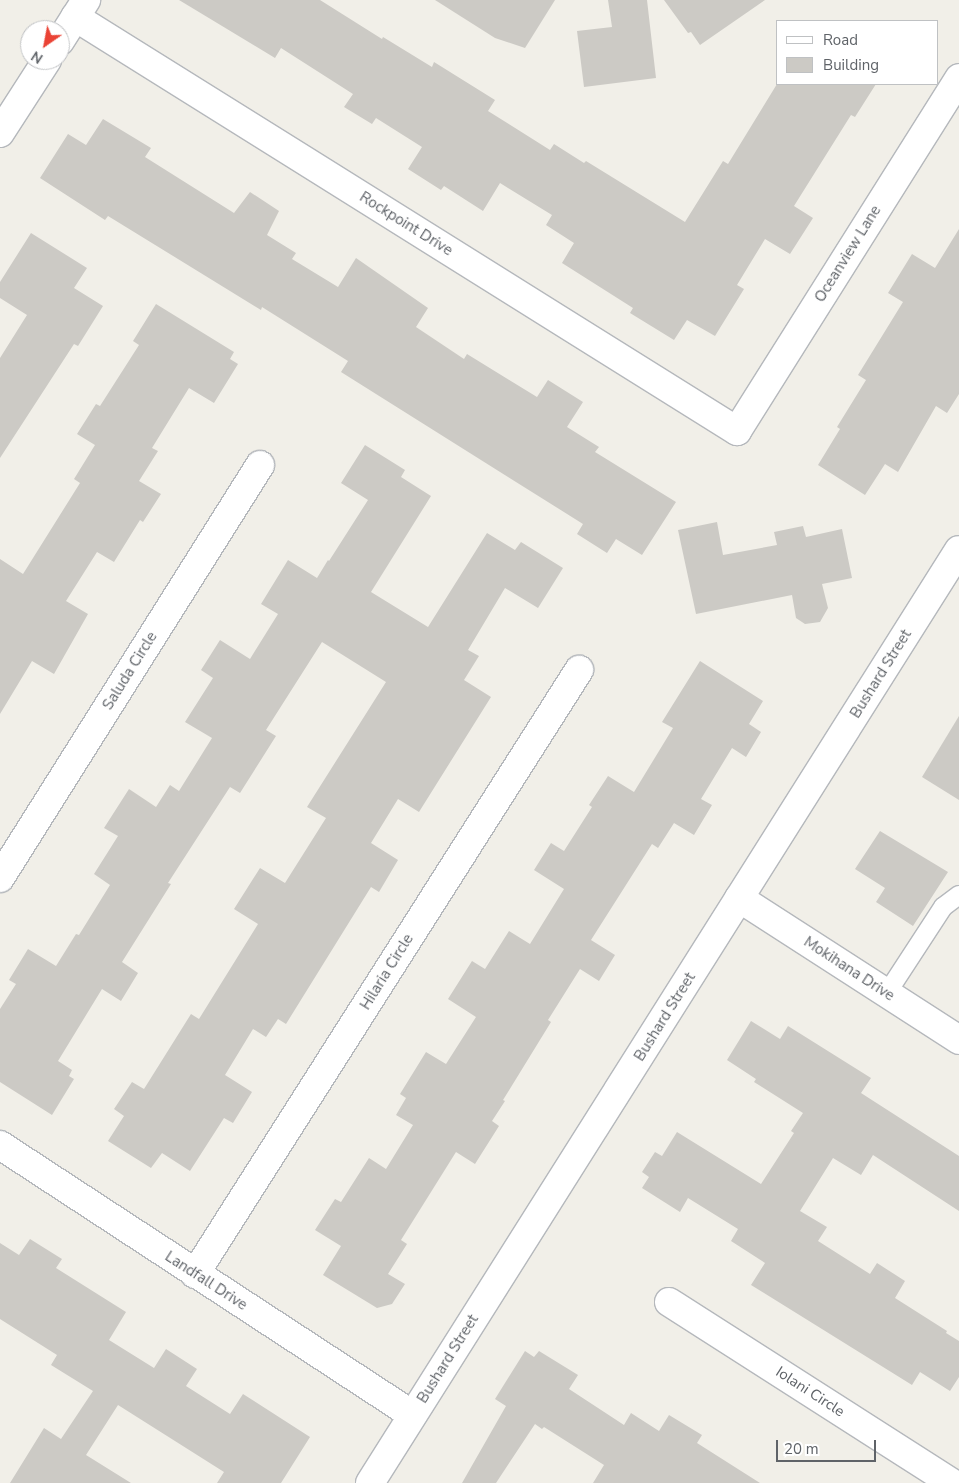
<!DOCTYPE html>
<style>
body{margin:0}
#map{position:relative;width:959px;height:1483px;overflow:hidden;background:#f1efe8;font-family:"Nunito Sans",sans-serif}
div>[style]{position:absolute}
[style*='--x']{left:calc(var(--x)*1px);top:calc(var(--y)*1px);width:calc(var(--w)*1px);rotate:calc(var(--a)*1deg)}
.building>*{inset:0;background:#cccac5}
.roads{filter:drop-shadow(1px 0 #b5b8bc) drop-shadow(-1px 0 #b5b8bc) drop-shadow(0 1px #b5b8bc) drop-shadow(0 -1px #b5b8bc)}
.service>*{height:18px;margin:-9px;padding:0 9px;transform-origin:9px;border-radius:9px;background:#fff}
.minor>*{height:28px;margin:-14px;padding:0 14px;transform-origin:14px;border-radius:14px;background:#fff}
.tertiary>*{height:28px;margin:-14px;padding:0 14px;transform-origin:14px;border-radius:14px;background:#fff}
span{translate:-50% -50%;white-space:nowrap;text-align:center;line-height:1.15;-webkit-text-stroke:4px #fff;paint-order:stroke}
.street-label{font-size:15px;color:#5f6368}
.legend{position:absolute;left:776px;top:20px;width:162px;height:65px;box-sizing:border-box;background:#fff;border:1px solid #bfc1c3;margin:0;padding:6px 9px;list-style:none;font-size:15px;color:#5f6368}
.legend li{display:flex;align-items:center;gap:10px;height:25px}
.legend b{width:25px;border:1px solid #bfc1c3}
.north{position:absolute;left:20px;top:20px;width:50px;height:50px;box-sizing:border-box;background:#fff;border:1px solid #bfc1c3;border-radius:50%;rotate:213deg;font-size:14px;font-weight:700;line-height:20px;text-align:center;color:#5f6368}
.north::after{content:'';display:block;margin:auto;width:18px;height:22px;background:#ea4335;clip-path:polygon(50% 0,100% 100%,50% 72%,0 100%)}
.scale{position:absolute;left:776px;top:1440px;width:100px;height:22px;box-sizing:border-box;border:2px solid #5f6368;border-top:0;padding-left:6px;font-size:15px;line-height:18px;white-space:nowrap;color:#5f6368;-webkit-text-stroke:4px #fff;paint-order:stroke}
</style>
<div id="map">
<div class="building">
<i style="clip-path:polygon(179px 0,320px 0,382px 39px,383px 37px,432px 67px,434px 62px,495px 100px,488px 111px,550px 150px,554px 144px,584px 163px,586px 161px,685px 222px,723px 161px,728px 164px,777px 84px,876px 84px,855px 117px,851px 115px,794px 206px,813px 218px,790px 254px,765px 239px,737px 285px,744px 289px,715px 336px,687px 320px,674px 340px,630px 313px,633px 308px,562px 263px,574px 243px,546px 225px,552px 215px,500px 183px,483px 211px,444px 186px,441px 190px,408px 169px,422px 147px,376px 118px,372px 124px,344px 107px,353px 94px,281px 48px,275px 58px)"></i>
<i style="clip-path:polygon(435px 0,555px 0,525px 48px,495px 38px)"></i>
<i style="clip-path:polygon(608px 0,647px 0,656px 78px,584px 87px,577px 31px,612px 27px)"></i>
<i style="clip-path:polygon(664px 0,765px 0,700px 45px,691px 32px,688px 33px)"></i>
<i style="clip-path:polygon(103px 119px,151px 148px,145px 157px,234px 213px,250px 192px,279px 211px,267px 235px,296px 253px,292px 259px,338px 287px,356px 258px,428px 308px,416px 327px,464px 359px,467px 354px,537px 397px,548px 380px,583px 402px,567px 427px,599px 447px,595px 452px,676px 502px,642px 555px,616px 539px,607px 553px,577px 534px,583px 524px,341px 372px,348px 361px,262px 307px,261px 310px,108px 216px,105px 220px,40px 178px,68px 134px,86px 145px)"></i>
<i style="clip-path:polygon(959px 229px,959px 394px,947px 413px,936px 406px,898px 472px,885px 464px,865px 495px,818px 465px,840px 429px,837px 427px,866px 380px,858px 375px,903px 302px,888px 293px,912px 254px,935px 268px)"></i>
<i style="clip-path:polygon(31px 233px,87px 268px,74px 288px,103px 306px,78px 346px,74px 344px,0 458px,0 358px,27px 315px,0 298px,0 282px)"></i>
<i style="clip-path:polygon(156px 304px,234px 352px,230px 359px,238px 364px,214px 403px,189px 388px,152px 448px,158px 451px,139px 481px,161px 494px,143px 522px,140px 520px,114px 562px,97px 552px,66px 601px,88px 614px,54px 674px,32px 661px,0 714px,0 559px,23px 574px,80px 483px,74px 479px,95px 445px,77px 434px,96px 404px,100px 406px,139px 345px,133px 341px)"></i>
<i style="clip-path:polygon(365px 445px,405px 470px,401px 477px,431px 496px,371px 592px,428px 627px,487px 533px,515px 550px,521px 542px,563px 568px,538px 608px,505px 588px,468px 650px,479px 656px,464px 680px,491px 697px,419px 812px,398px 799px,371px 843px,398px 860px,379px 892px,371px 887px,286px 1024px,278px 1019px,266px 1037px,253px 1029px,225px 1075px,252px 1092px,233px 1123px,224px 1118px,190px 1171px,162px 1153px,151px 1168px,108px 1141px,124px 1116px,114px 1109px,132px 1082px,144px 1089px,191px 1014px,199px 1019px,258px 924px,234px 909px,260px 868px,285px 883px,326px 818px,307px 807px,386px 682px,322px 642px,266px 730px,276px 736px,240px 793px,230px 787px,168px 883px,171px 884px,122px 962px,138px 973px,121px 1001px,102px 989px,58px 1061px,72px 1070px,69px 1076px,74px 1079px,52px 1115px,0 1082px,0 1009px,16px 984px,9px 980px,28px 949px,56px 966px,76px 934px,79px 935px,110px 885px,94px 874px,118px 836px,104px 828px,129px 789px,156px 807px,170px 785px,179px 791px,212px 738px,185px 722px,213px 678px,201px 670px,220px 640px,250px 659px,278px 614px,261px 604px,288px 560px,317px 578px,328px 560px,329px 561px,368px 500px,341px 483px)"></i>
<i style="clip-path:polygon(717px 522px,723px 555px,777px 545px,774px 532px,803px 526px,806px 537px,842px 529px,852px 578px,822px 584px,828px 608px,820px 622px,805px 624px,796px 618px,792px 595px,696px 614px,678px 530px)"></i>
<i style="clip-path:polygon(700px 661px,763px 701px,749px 724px,761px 732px,746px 757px,732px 748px,701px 799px,712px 805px,694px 835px,674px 823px,658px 848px,652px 844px,591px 940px,615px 955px,599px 981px,580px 969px,548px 1020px,551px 1022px,503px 1100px,505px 1101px,492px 1121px,499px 1126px,475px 1164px,456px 1152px,401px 1240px,407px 1244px,388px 1274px,405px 1284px,392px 1304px,377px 1308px,323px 1275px,341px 1246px,315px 1230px,335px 1199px,341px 1202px,369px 1158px,386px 1169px,413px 1125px,396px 1115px,406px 1098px,400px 1094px,426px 1052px,446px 1064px,476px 1017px,448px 999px,472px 961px,485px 969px,509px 931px,530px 944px,564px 889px,534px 870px,551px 843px,564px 851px,592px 807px,589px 805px,608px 776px,634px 792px,673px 728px,662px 722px)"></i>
<i style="clip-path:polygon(959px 716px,959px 800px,922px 777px)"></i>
<i style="clip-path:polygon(880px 831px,948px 872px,913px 926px,876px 902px,885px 888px,855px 869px)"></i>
<i style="clip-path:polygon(751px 1021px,780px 1039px,788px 1026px,871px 1078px,861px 1093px,959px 1156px,959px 1211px,873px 1155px,861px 1175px,833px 1158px,800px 1211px,827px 1227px,818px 1241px,870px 1274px,877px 1263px,905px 1281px,895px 1298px,947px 1331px,946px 1333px,959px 1341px,959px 1377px,950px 1391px,920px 1372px,912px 1385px,751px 1285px,765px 1263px,731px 1241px,738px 1229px,688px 1198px,680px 1212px,642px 1188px,649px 1177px,642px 1172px,655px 1152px,662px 1156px,677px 1132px,761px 1184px,794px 1133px,791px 1131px,803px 1113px,754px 1082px,756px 1079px,727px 1060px)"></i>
<i style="clip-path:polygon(30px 1239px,62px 1259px,56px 1268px,126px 1312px,109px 1340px,154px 1368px,166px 1349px,197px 1369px,186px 1386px,230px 1414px,243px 1394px,310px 1437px,281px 1483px,217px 1483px,224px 1472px,118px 1405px,86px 1455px,131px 1483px,10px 1483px,44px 1428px,61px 1439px,93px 1391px,51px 1365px,57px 1355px,0 1319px,0 1243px,19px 1255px)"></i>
<i style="clip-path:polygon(525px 1351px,534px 1357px,539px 1351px,578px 1375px,569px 1389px,624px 1425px,631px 1413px,659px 1431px,669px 1415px,702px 1435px,697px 1443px,760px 1483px,593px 1483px,604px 1465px,544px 1427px,542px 1429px,535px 1424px,496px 1483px,462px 1483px,506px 1406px,495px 1399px)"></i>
</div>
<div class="roads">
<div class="service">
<i style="--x:887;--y:993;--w:103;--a:-56.9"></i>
<i style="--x:943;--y:907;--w:20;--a:-37"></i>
</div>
<div class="minor">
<i style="--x:75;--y:17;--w:781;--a:32.02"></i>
<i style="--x:737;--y:431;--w:417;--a:-57.8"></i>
<i style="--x:60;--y:41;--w:49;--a:-57.6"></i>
<i style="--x:0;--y:133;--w:87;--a:-57.2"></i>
<i style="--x:0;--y:878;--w:488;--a:-57.8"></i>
<i style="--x:739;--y:898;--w:262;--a:32.8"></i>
<i style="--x:0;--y:1145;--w:493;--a:33.2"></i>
<i style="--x:195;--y:1274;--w:716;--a:-57.55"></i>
<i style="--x:669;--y:1302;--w:336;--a:32.6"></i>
</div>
<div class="tertiary">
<i style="--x:370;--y:1483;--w:1103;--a:-57.74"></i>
</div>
</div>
<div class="street-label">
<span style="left:406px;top:224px;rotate:32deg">Rockpoint Drive</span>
<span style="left:848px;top:254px;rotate:-58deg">Oceanview Lane</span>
<span style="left:130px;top:671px;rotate:-58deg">Saluda Circle</span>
<span style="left:881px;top:674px;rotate:-58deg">Bushard Street</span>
<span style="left:849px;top:969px;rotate:33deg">Mokihana Drive</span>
<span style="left:387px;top:972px;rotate:-58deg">Hilaria Circle</span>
<span style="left:665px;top:1017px;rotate:-58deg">Bushard Street</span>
<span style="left:206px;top:1281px;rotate:33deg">Landfall Drive</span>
<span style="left:448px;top:1359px;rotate:-58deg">Bushard Street</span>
<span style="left:810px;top:1392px;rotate:33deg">Iolani Circle</span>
</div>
<ul class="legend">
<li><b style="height:6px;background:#fff"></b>Road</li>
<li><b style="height:14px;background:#cccac5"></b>Building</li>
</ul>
<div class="north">N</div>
<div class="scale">20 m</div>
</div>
